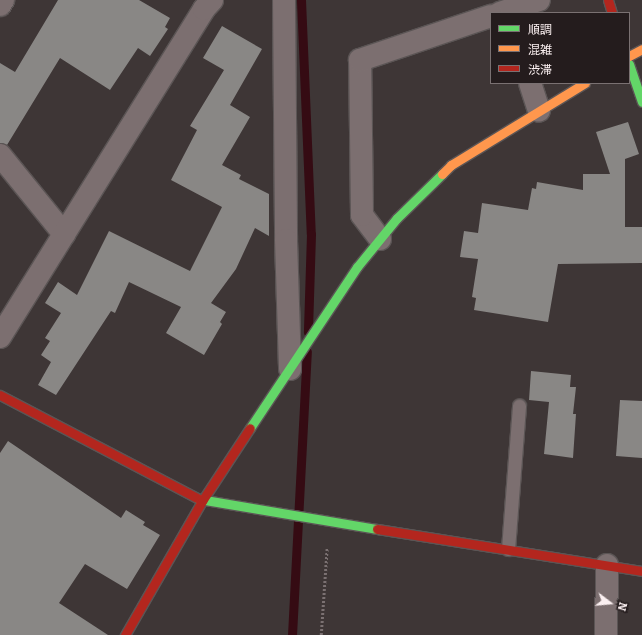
<!DOCTYPE html>
<meta charset="utf-8">
<style>
body{margin:0}
#map{position:relative;width:642px;height:635px;overflow:hidden;background:#3e3636;font-family:Bitter,"Noto Sans JP",serif}
div>[style]{position:absolute}
[style*='--x']{left:calc(var(--x)*1px);top:calc(var(--y)*1px);width:calc(var(--w)*1px);rotate:calc(var(--a)*1deg)}
.stream>*{height:9px;margin:-4.5px;padding:0 4.5px;transform-origin:4.5px;border-radius:4.5px;background:#350b13}
.building>*{inset:0;background:#898785}
.path>*{height:2.5px;margin-top:-1.25px;transform-origin:0;background:repeating-linear-gradient(90deg,#7b7172 0 2px,transparent 0 4px)}
.roads{filter:drop-shadow(1px 0 #5b5555) drop-shadow(-1px 0 #5b5555) drop-shadow(0 1px #5b5555) drop-shadow(0 -1px #5b5555)}
.lane>*{height:13px;margin:-6.5px;padding:0 6.5px;transform-origin:6.5px;border-radius:6.5px;background:#7c6f70}
.street>*{height:22px;margin:-11px;padding:0 11px;transform-origin:11px;border-radius:11px;background:#7c6f70}
.fast>*{height:9px;margin:-4.5px;padding:0 4.5px;transform-origin:4.5px;border-radius:4.5px;background:#63d668}
.slow>*{height:9px;margin:-4.5px;padding:0 4.5px;transform-origin:4.5px;border-radius:4.5px;background:#ff974d}
.jam>*{height:9px;margin:-4.5px;padding:0 4.5px;transform-origin:4.5px;border-radius:4.5px;background:#b3261e}
span{translate:-50% -50%;white-space:nowrap;text-align:center;line-height:1.15;-webkit-text-stroke:4px #241c1d;paint-order:stroke}
.legend{position:absolute;left:490px;top:12px;width:140px;height:72px;box-sizing:border-box;background:#241c1d;border:1px solid #7a7172;margin:0;padding:5px 7px;list-style:none;font-size:12px;color:#fbf0f1}
.legend li{display:flex;align-items:center;gap:8px;height:20px}
.legend b{width:20px;border:1px solid #7a7172}
.north{position:absolute;left:590px;top:583px;width:40px;height:40px;-webkit-text-stroke:3px #241c1d;paint-order:stroke;rotate:106deg;font-size:11px;font-weight:700;line-height:16px;text-align:center;color:#fbf0f1}
.north::after{content:'';display:block;margin:auto;width:14px;height:18px;background:#fbf0f1;clip-path:polygon(50% 0,100% 100%,50% 72%,0 100%)}
</style>
<div id="map">
<div class="stream">
<i style="--x:301;--y:0;--w:234;--a:87.6"></i>
<i style="--x:311;--y:234;--w:98;--a:91.8"></i>
<i style="--x:292;--y:635;--w:284;--a:-87"></i>
</div>
<div class="building">
<i style="clip-path:polygon(58px 0,139px 0,170px 18px,165px 27px,168px 29px,150px 56px,138px 48px,110px 90px,60px 58px,7px 145px,0 143px,0 63px,15px 72px)"></i>
<i style="clip-path:polygon(222px 26px,262px 49px,230px 105px,250px 117px,222px 165px,241px 175px,239px 179px,269px 194px,269px 236px,255px 228px,236px 269px,211px 303px,226px 312px,220px 322px,222px 324px,204px 355px,166px 333px,181px 307px,129px 282px,115px 313px,111px 311px,56px 395px,38px 385px,51px 362px,41px 355px,50px 341px,45px 338px,61px 313px,45px 303px,58px 282px,77px 295px,109px 231px,190px 271px,222px 207px,171px 180px,197px 130px,190px 126px,224px 70px,203px 58px)"></i>
<i style="clip-path:polygon(628px 122px,639px 154px,625px 159px,625px 227px,642px 227px,642px 263px,558px 264px,548px 322px,474px 310px,476px 298px,472px 297px,478px 259px,460px 257px,464px 231px,478px 233px,482px 203px,528px 210px,532px 188px,536px 189px,537px 182px,583px 190px,583px 174px,610px 174px,596px 132px)"></i>
<i style="clip-path:polygon(531px 371px,571px 375px,570px 387px,576px 387px,573px 414px,576px 414px,573px 458px,544px 454px,549px 402px,529px 400px)"></i>
<i style="clip-path:polygon(620px 400px,642px 401px,642px 458px,616px 456px)"></i>
<i style="clip-path:polygon(8px 441px,121px 518px,126px 510px,145px 522px,143px 525px,160px 535px,127px 589px,85px 564px,59px 603px,108px 635px,0 635px,0 453px)"></i>
</div>
<div class="path">
<i style="--x:321;--y:635;--w:87;--a:-86.1"></i>
</div>
<div class="roads">
<div class="lane">
<i style="--x:508;--y:549;--w:144;--a:-85.6"></i>
</div>
<div class="street">
<i style="--x:284;--y:0;--w:240;--a:89.5"></i>
<i style="--x:286;--y:240;--w:129;--a:88.2"></i>
<i style="--x:0;--y:5;--w:6;--a:-59"></i>
<i style="--x:500;--y:13;--w:41;--a:-18.4"></i>
<i style="--x:530;--y:83;--w:29;--a:72"></i>
<i style="--x:0;--y:155;--w:102;--a:51"></i>
<i style="--x:380;--y:239;--w:30;--a:-127"></i>
<i style="--x:362;--y:215;--w:155;--a:-90.7"></i>
<i style="--x:360;--y:60;--w:138;--a:-18.6"></i>
<i style="--x:0;--y:337;--w:386;--a:-58.1"></i>
<i style="--x:204;--y:9;--w:12;--a:-48"></i>
<i style="--x:606;--y:635;--w:70;--a:-89.2"></i>
</div>
<div class="fast">
<i style="--x:629;--y:64;--w:40;--a:71.1"></i>
<i style="--x:250;--y:428;--w:193;--a:-56.4"></i>
<i style="--x:357;--y:267;--w:63;--a:-50.8"></i>
<i style="--x:397;--y:218;--w:63;--a:-44.4"></i>
<i style="--x:199;--y:499;--w:181;--a:9.6"></i>
</div>
<div class="slow">
<i style="--x:629;--y:56;--w:15;--a:-28"></i>
<i style="--x:442;--y:174;--w:13;--a:-45"></i>
<i style="--x:451;--y:165;--w:157;--a:-31.5"></i>
</div>
<div class="jam">
<i style="--x:608;--y:0;--w:14;--a:73"></i>
<i style="--x:0;--y:395;--w:225;--a:27.6"></i>
<i style="--x:377;--y:529;--w:268;--a:9"></i>
<i style="--x:125;--y:635;--w:155;--a:-60.1"></i>
<i style="--x:202;--y:501;--w:87;--a:-56.7"></i>
</div>
</div>
<ul class="legend">
<li><b style="height:5px;background:#63d668"></b>順調</li>
<li><b style="height:5px;background:#ff974d"></b>混雑</li>
<li><b style="height:5px;background:#b3261e"></b>渋滞</li>
</ul>
<div class="north">N</div>
</div>
